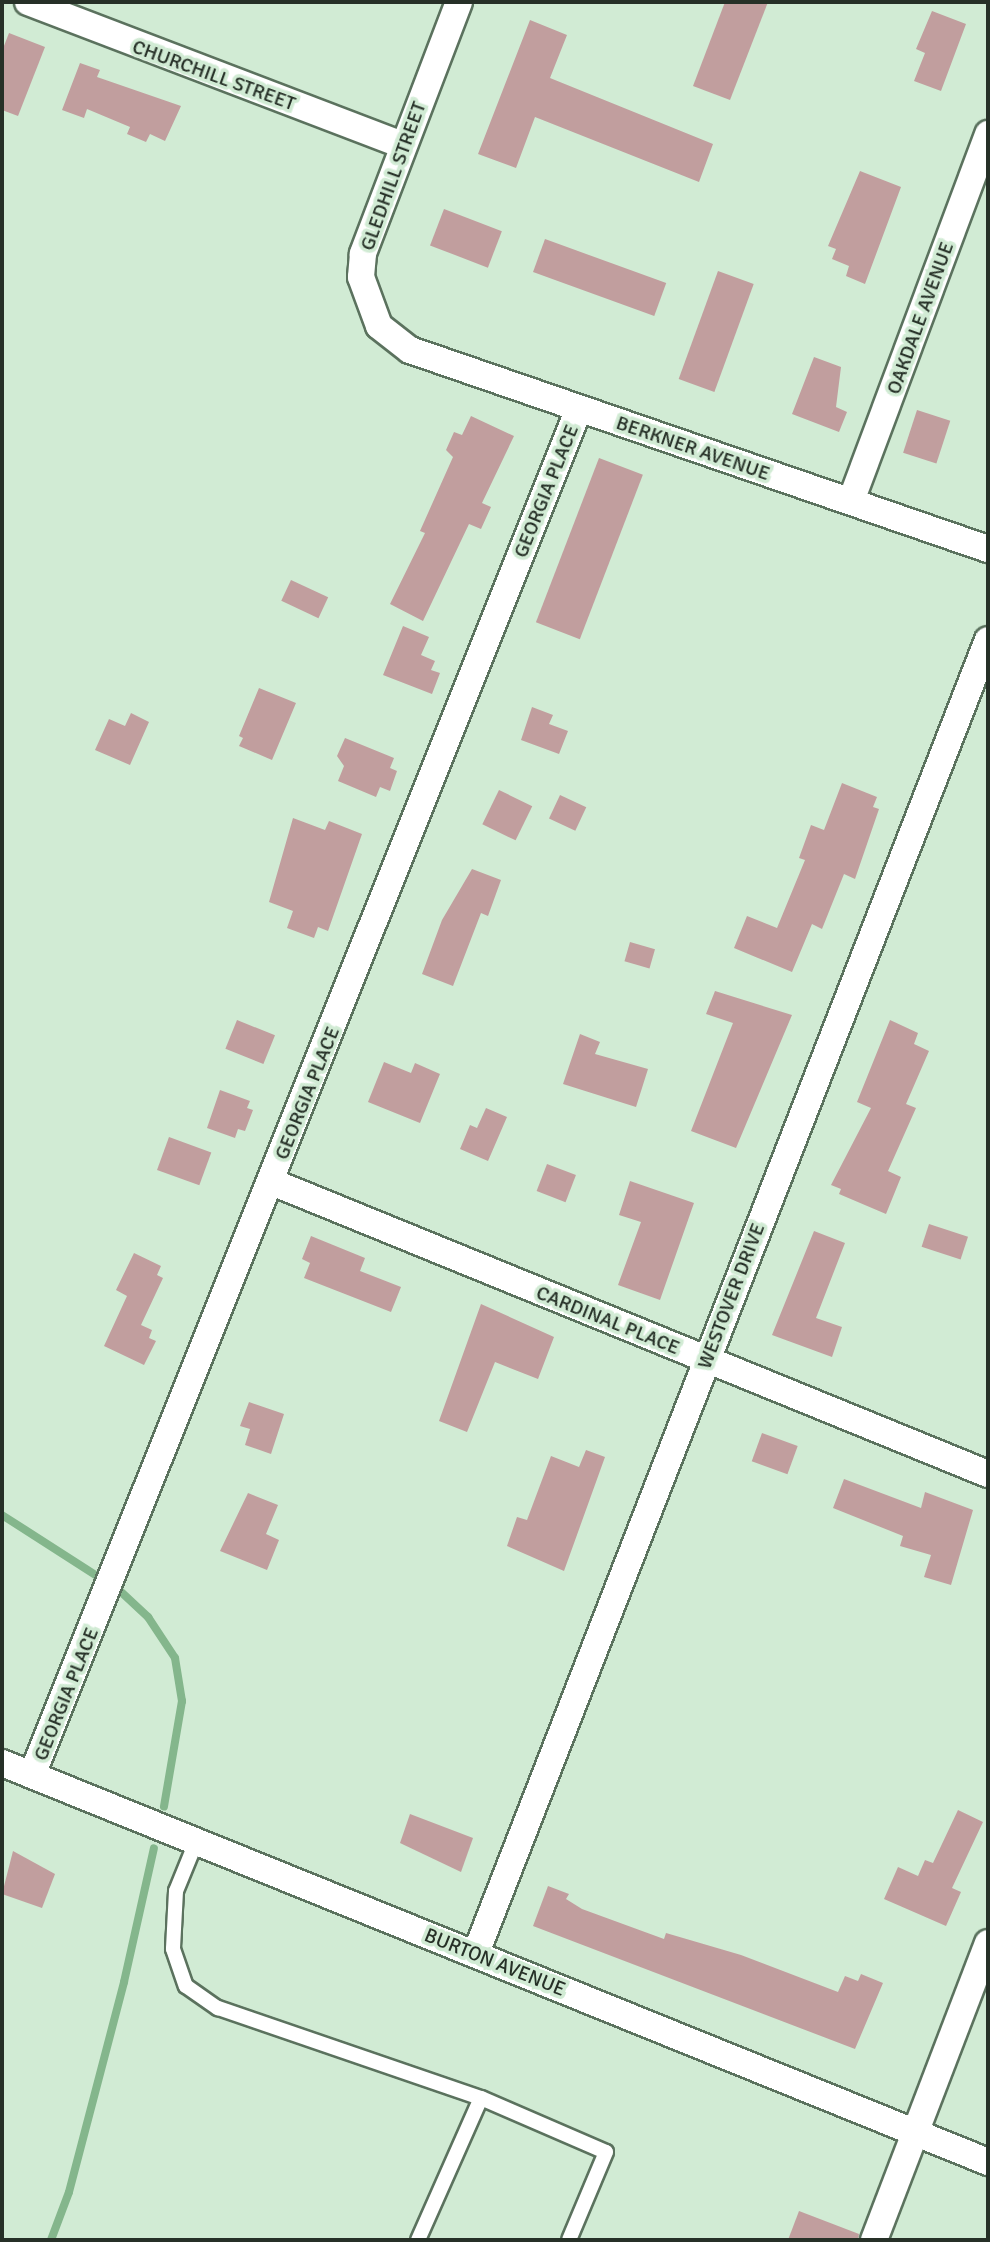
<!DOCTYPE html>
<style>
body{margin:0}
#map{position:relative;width:990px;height:2242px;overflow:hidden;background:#d1ebd4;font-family:Signika,sans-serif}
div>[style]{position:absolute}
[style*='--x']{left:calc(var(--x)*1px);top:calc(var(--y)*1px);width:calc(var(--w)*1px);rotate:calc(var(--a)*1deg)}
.stream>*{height:8px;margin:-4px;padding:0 4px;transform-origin:4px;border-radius:4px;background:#84b68c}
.building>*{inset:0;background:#c19e9e;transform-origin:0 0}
.roads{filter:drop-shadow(2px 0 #5b725e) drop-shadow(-2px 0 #5b725e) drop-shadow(0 2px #5b725e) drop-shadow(0 -2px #5b725e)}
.lane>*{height:14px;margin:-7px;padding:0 7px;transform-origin:7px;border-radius:7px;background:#fff}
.street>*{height:26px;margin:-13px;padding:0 13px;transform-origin:13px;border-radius:13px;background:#fff}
span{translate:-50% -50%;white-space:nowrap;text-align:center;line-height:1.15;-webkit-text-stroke:7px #d1ebd4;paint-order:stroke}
.street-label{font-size:20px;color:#263027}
.frame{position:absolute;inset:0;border:4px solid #263027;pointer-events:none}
</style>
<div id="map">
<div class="stream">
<i style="--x:2;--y:1515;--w:139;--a:32.7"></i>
<i style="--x:119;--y:1590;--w:40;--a:43"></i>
<i style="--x:148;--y:1617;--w:49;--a:56.6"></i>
<i style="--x:175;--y:1658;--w:44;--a:80.8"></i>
<i style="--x:182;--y:1701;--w:107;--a:99.7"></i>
<i style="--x:51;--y:2240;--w:51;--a:-69.4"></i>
<i style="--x:69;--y:2192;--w:217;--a:-75.3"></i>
<i style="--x:124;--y:1982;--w:137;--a:-77.4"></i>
</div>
<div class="building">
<i style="clip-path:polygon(725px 2px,768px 2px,730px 100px,693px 86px)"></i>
<i style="clip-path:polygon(932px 11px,966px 24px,941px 91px,914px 81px,925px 53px,916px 49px)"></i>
<i style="clip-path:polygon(530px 20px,567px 35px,550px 78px,713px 144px,699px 182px,535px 117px,516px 168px,478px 154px)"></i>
<i style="clip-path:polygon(9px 33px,45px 47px,18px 116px,2px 110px,2px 51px)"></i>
<i style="clip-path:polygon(80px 63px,100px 70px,97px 77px,181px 106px,165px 141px,150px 134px,146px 142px,127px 134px,130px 127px,87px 109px,84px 118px,62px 110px)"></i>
<i style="clip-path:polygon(860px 171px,901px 187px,865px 284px,846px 276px,849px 266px,832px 259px,836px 249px,828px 246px)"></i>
<i style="left:444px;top:209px;width:62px;height:39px;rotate:21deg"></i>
<i style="left:545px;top:239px;width:129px;height:35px;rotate:20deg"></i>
<i style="left:718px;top:271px;width:38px;height:115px;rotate:20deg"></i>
<i style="clip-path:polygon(814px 357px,841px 367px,836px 407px,847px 412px,839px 432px,792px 414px)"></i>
<i style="left:917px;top:410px;width:35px;height:45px;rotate:18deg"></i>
<i style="clip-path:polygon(471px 416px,514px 436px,482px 503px,491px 507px,481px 529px,469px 524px,423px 621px,390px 604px,425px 533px,420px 531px,453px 457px,446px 450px,454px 432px,462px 435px)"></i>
<i style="left:599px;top:458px;width:47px;height:176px;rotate:21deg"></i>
<i style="left:291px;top:580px;width:41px;height:23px;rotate:25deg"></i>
<i style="clip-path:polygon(403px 626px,429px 637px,421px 655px,435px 661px,431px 670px,440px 673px,432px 694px,383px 675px)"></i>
<i style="clip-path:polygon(259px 688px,296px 703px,272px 760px,239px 746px,243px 738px,239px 736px)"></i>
<i style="clip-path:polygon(532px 707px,553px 715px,549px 724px,568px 731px,559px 754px,521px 740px)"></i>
<i style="clip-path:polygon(131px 713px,149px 722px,130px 765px,95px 750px,109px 719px,125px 726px)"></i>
<i style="clip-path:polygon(345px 738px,394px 758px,390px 768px,397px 771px,390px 791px,380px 787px,376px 797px,338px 781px,344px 766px,337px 756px)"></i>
<i style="clip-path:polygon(842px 783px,877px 797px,873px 807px,879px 809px,855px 879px,844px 874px,822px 929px,812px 924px,792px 972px,734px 948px,747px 916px,777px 928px,805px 860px,799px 858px,811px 825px,824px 830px)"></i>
<i style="left:499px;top:790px;width:37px;height:38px;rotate:26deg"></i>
<i style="left:560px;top:795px;width:29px;height:26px;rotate:25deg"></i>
<i style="clip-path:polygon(293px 818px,325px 830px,329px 821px,362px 834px,328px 931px,318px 927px,314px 938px,287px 928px,293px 911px,269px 902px)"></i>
<i style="clip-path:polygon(472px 869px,501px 880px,488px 916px,481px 913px,453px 986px,422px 974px,442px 920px)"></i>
<i style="left:630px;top:942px;width:26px;height:20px;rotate:16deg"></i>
<i style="clip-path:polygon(715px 991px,792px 1015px,736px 1148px,691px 1131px,733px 1023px,706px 1014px)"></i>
<i style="left:237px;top:1020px;width:41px;height:31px;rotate:22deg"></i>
<i style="clip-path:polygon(890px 1020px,918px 1033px,914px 1044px,929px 1051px,906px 1104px,916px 1108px,888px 1171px,901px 1177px,886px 1214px,839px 1194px,841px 1189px,831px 1185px,871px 1108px,857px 1102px)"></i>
<i style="clip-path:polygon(580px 1034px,600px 1042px,595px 1054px,648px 1069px,636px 1107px,563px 1084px)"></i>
<i style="clip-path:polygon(384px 1062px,411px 1073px,415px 1063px,440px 1074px,420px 1123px,368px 1102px)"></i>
<i style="clip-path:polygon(220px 1090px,250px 1101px,247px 1108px,253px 1110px,245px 1131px,238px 1129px,235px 1138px,207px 1128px)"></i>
<i style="clip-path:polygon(486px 1108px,507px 1117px,488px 1161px,460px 1149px,470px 1125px,477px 1128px)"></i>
<i style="left:169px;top:1137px;width:45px;height:35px;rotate:20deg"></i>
<i style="left:547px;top:1164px;width:31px;height:29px;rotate:21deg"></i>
<i style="clip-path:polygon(630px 1181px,694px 1203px,660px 1300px,618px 1285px,641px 1222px,619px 1215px)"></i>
<i style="left:929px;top:1224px;width:41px;height:24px;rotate:18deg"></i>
<i style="clip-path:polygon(814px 1231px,845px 1243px,816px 1318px,842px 1327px,832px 1357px,772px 1335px)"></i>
<i style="clip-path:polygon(311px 1236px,365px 1258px,360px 1271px,401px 1287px,391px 1312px,304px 1278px,310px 1263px,302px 1259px)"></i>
<i style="clip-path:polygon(134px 1253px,161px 1266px,157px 1275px,163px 1278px,141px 1325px,152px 1330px,149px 1338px,156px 1341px,144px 1365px,104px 1346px,127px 1296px,116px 1290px)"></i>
<i style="clip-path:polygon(481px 1304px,554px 1337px,538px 1379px,495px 1362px,467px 1432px,439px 1421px)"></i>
<i style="clip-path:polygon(249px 1402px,284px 1414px,271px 1454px,245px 1445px,250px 1429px,240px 1426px)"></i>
<i style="left:762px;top:1433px;width:38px;height:30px;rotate:20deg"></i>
<i style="clip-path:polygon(586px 1450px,605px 1457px,564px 1571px,507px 1546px,517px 1517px,527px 1520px,551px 1456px,579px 1467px)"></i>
<i style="clip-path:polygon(844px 1479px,921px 1508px,925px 1492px,973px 1510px,951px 1585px,924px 1577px,931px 1555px,900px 1546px,903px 1536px,833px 1508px)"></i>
<i style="clip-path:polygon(248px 1493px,278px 1505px,266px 1534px,279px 1540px,267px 1570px,220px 1551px)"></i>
<i style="clip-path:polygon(958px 1810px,983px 1822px,952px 1888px,961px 1892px,946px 1926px,884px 1899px,898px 1867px,918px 1876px,925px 1860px,933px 1863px)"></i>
<i style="clip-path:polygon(410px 1814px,473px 1838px,461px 1872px,400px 1843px)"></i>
<i style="clip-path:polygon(13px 1851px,55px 1874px,42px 1908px,2px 1894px)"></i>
<i style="clip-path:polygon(548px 1886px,569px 1894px,566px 1899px,582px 1909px,664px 1939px,666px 1933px,741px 1955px,838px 1992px,845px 1976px,858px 1981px,861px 1974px,883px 1983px,855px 2049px,533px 1926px)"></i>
<i style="clip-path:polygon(799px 2211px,859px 2234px,858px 2240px,788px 2240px)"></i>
</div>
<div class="roads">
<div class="lane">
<i style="--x:196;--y:1842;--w:53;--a:112.2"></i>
<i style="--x:176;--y:1891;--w:58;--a:93"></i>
<i style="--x:173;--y:1949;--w:39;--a:71"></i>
<i style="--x:186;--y:1986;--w:39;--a:35"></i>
<i style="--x:218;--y:2008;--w:278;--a:18.9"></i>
<i style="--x:481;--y:2098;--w:136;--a:23.4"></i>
<i style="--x:606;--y:2152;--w:95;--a:112.8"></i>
<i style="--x:418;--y:2240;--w:155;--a:-66.1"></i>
</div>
<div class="street">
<i style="--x:28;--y:2;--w:400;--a:20.9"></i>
<i style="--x:459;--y:2;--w:270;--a:110.9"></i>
<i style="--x:363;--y:254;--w:23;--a:95"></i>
<i style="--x:361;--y:277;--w:52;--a:69.8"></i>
<i style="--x:379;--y:326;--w:39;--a:38"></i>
<i style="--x:410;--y:350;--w:611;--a:19"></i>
<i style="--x:851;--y:501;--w:392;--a:-69.5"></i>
<i style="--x:272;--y:1182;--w:773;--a:22.19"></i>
<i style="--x:2;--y:1763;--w:1064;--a:22.03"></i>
<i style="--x:32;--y:1775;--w:1471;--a:-68.18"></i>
<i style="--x:476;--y:1953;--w:1409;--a:-68.7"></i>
<i style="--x:874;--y:2240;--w:318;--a:-69"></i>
</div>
</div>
<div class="street-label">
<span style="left:214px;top:75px;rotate:20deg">CHURCHILL STREET</span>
<span style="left:393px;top:176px;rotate:-70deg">GLEDHILL STREET</span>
<span style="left:920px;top:318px;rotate:-70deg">OAKDALE AVENUE</span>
<span style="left:693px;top:448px;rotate:19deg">BERKNER AVENUE</span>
<span style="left:546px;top:491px;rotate:-68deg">GEORGIA PLACE</span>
<span style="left:307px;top:1093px;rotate:-68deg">GEORGIA PLACE</span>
<span style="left:731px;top:1296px;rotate:-69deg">WESTOVER DRIVE</span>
<span style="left:608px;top:1320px;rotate:22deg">CARDINAL PLACE</span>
<span style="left:66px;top:1694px;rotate:-68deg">GEORGIA PLACE</span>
<span style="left:495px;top:1962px;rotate:22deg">BURTON AVENUE</span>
</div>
<div class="frame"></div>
</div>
